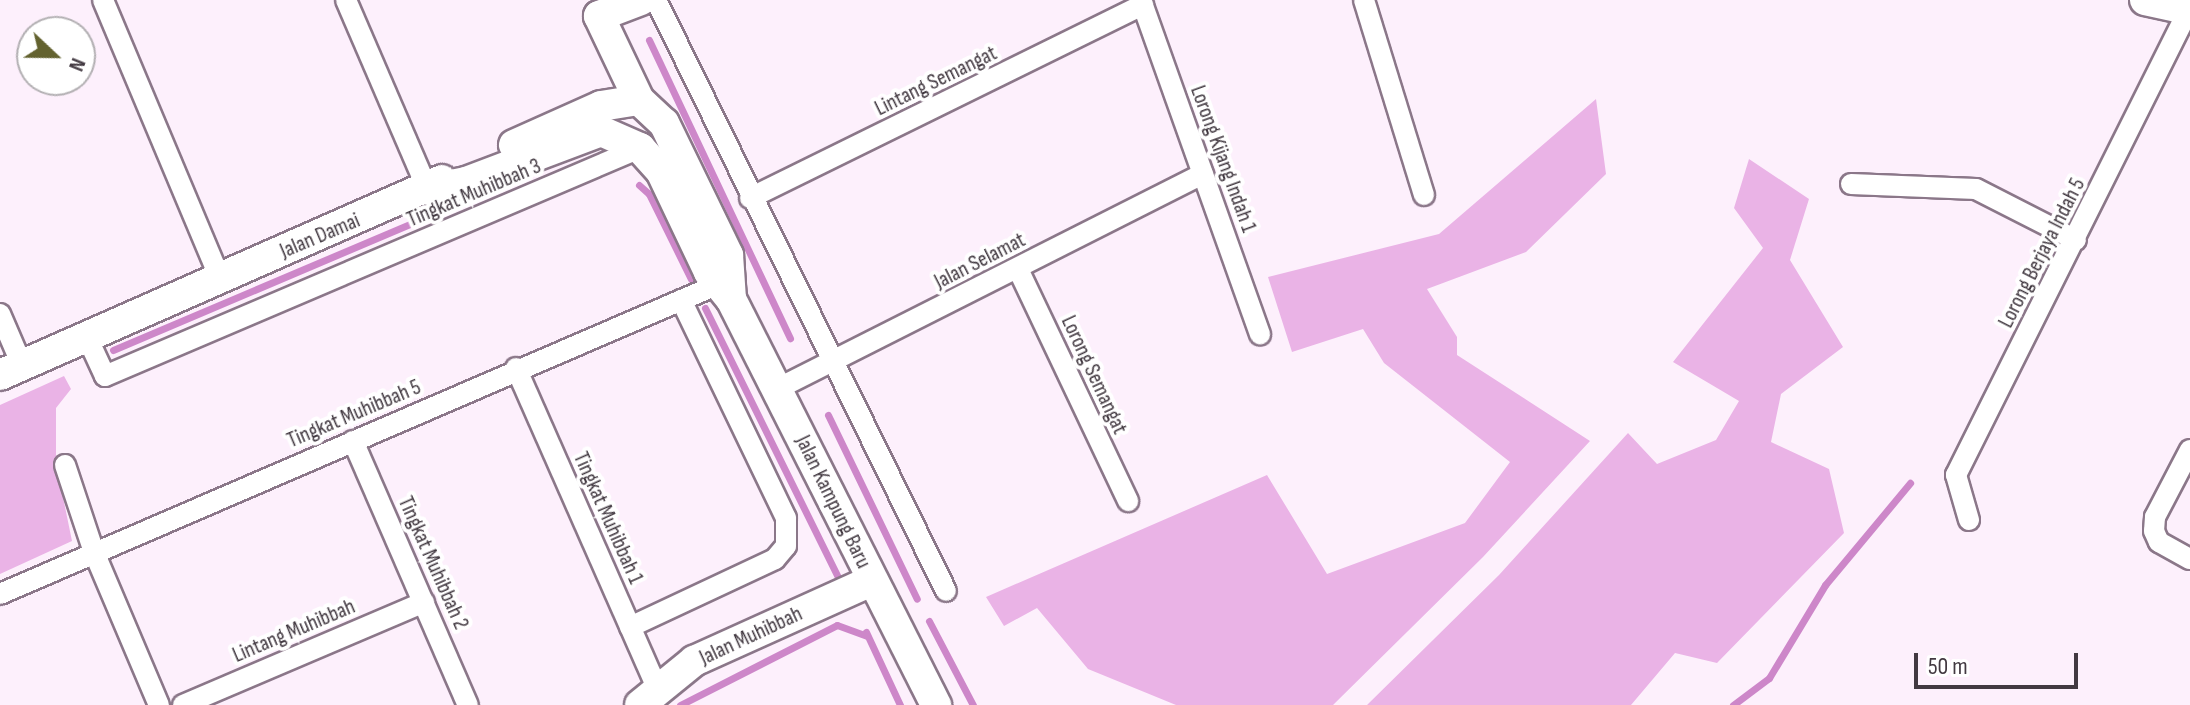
<!DOCTYPE html>
<style>
body{margin:0}
#map{position:relative;width:2190px;height:705px;overflow:hidden;background:#fdf0fc;font-family:"Sofia Sans Condensed",sans-serif}
div>[style]{position:absolute}
[style*='--x']{left:calc(var(--x)*1px);top:calc(var(--y)*1px);width:calc(var(--w)*1px);rotate:calc(var(--a)*1deg)}
.green>*{inset:0;background:#eab3e6}
.stream>*{height:7px;margin:-3.5px;padding:0 3.5px;transform-origin:3.5px;border-radius:3.5px;background:#cd87c9}
.roads{filter:drop-shadow(2px 0 #8b7789) drop-shadow(-2px 0 #8b7789) drop-shadow(0 2px #8b7789) drop-shadow(0 -2px #8b7789)}
.street>*{height:20px;margin:-10px;padding:0 10px;transform-origin:10px;border-radius:10px;background:#fff}
.secondary>*{height:30px;margin:-15px;padding:0 15px;transform-origin:15px;border-radius:15px;background:#fff}
span{translate:-50% -50%;white-space:nowrap;text-align:center;line-height:1.15;-webkit-text-stroke:8px #fff;paint-order:stroke}
.street-label{font-size:22px;color:#423941}
.north{position:absolute;left:16px;top:16px;width:80px;height:80px;box-sizing:border-box;background:#fff;border:2px solid #b3b0b3;border-radius:50%;rotate:112deg;font-size:22px;font-weight:700;line-height:32px;text-align:center;color:#423941}
.north::after{content:'';display:block;margin:auto;width:28px;height:36px;background:#63622f;clip-path:polygon(50% 0,100% 100%,50% 72%,0 100%)}
.scale{position:absolute;left:1914px;top:653px;width:164px;height:36px;box-sizing:border-box;border:4px solid #423941;border-top:0;padding-left:10px;font-size:24px;line-height:28px;white-space:nowrap;color:#423941;-webkit-text-stroke:6px #fff;paint-order:stroke}
</style>
<div id="map">
<div class="green">
<i style="clip-path:polygon(1596px 99px,1606px 174px,1526px 252px,1427px 289px,1457px 337px,1457px 355px,1590px 441px,1483px 557px,1333px 705px,1176px 705px,1088px 669px,1037px 608px,1004px 626px,986px 597px,1267px 475px,1327px 574px,1465px 523px,1510px 462px,1384px 363px,1363px 329px,1292px 352px,1268px 277px,1439px 234px)"></i>
<i style="clip-path:polygon(1749px 159px,1809px 199px,1790px 260px,1843px 347px,1781px 394px,1771px 442px,1829px 469px,1844px 533px,1717px 663px,1675px 653px,1631px 705px,1367px 705px,1499px 575px,1628px 433px,1657px 464px,1716px 440px,1739px 401px,1673px 362px,1763px 248px,1734px 208px)"></i>
<i style="clip-path:polygon(64px 376px,71px 389px,56px 408px,56px 463px,72px 541px,0 574px,0 405px)"></i>
</div>
<div class="stream">
<i style="--x:649;--y:40;--w:330;--a:64.7"></i>
<i style="--x:639;--y:185;--w:13;--a:42"></i>
<i style="--x:649;--y:194;--w:95;--a:63.7"></i>
<i style="--x:705;--y:308;--w:305;--a:63.7"></i>
<i style="--x:113;--y:350;--w:445;--a:-23"></i>
<i style="--x:828;--y:415;--w:204;--a:64.2"></i>
<i style="--x:929;--y:621;--w:95;--a:62.4"></i>
<i style="--x:866;--y:632;--w:81;--a:65"></i>
<i style="--x:680;--y:705;--w:176;--a:-27"></i>
<i style="--x:837;--y:625;--w:32;--a:20"></i>
<i style="--x:1733;--y:705;--w:45;--a:-36.9"></i>
<i style="--x:1769;--y:678;--w:109;--a:-58.9"></i>
<i style="--x:1825;--y:585;--w:133;--a:-50.2"></i>
</div>
<div class="roads">
<div class="street">
<i style="--x:103;--y:0;--w:303;--a:67.2"></i>
<i style="--x:346;--y:0;--w:207;--a:66.7"></i>
<i style="--x:656;--y:0;--w:658;--a:63.86"></i>
<i style="--x:1141;--y:0;--w:355;--a:70.4"></i>
<i style="--x:1364;--y:0;--w:204;--a:72.9"></i>
<i style="--x:1851;--y:184;--w:125;--a:2.3"></i>
<i style="--x:1976;--y:189;--w:112;--a:27"></i>
<i style="--x:750;--y:198;--w:438;--a:-26.2"></i>
<i style="--x:1018;--y:269;--w:257;--a:64.6"></i>
<i style="--x:0;--y:314;--w:56;--a:66.7"></i>
<i style="--x:87;--y:337;--w:43;--a:65.2"></i>
<i style="--x:105;--y:376;--w:582;--a:-23.08"></i>
<i style="--x:516;--y:368;--w:350;--a:66.2"></i>
<i style="--x:777;--y:389;--w:477;--a:-26.8"></i>
<i style="--x:353;--y:441;--w:288;--a:66.5"></i>
<i style="--x:2190;--y:450;--w:76;--a:117.6"></i>
<i style="--x:2155;--y:517;--w:14;--a:94"></i>
<i style="--x:2154;--y:531;--w:12;--a:66"></i>
<i style="--x:2159;--y:542;--w:35;--a:29"></i>
<i style="--x:65;--y:465;--w:92;--a:71.6"></i>
<i style="--x:94;--y:552;--w:166;--a:67"></i>
<i style="--x:1969;--y:520;--w:47;--a:-106.1"></i>
<i style="--x:1956;--y:475;--w:521;--a:-63.43"></i>
<i style="--x:0;--y:594;--w:793;--a:-23.33"></i>
<i style="--x:630;--y:627;--w:160;--a:-25.1"></i>
<i style="--x:775;--y:559;--w:17;--a:-50"></i>
<i style="--x:786;--y:546;--w:28;--a:-90"></i>
<i style="--x:786;--y:518;--w:242;--a:-115.7"></i>
<i style="--x:183;--y:705;--w:262;--a:-23.1"></i>
</div>
<div class="secondary">
<i style="--x:641;--y:0;--w:45;--a:159.1"></i>
<i style="--x:599;--y:16;--w:93;--a:64.5"></i>
<i style="--x:639;--y:100;--w:34;--a:43"></i>
<i style="--x:664;--y:123;--w:147;--a:64.1"></i>
<i style="--x:728;--y:255;--w:44;--a:86.1"></i>
<i style="--x:2145;--y:0;--w:46;--a:12.5"></i>
<i style="--x:514;--y:145;--w:95;--a:-24.1"></i>
<i style="--x:601;--y:106;--w:38;--a:-9"></i>
<i style="--x:428;--y:190;--w:39;--a:-12"></i>
<i style="--x:466;--y:182;--w:144;--a:-20.7"></i>
<i style="--x:601;--y:131;--w:43;--a:23.6"></i>
<i style="--x:640;--y:148;--w:31;--a:48"></i>
<i style="--x:661;--y:171;--w:112;--a:64.6"></i>
<i style="--x:709;--y:272;--w:35;--a:51"></i>
<i style="--x:731;--y:299;--w:455;--a:63.2"></i>
<i style="--x:0;--y:375;--w:483;--a:-23.8"></i>
<i style="--x:640;--y:705;--w:70;--a:-39.2"></i>
<i style="--x:694;--y:661;--w:194;--a:-24.3"></i>
</div>
</div>
<div class="street-label">
<span style="left:936px;top:81px;rotate:-26deg">Lintang Semangat</span>
<span style="left:1223px;top:159px;rotate:70deg">Lorong Kijang Indah 1</span>
<span style="left:474px;top:193px;rotate:-23deg">Tingkat Muhibbah 3</span>
<span style="left:320px;top:236px;rotate:-23deg">Jalan Damai</span>
<span style="left:2042px;top:253px;rotate:-63deg">Lorong Berjaya Indah 5</span>
<span style="left:980px;top:261px;rotate:-27deg">Jalan Selamat</span>
<span style="left:1094px;top:375px;rotate:65deg">Lorong Semangat</span>
<span style="left:354px;top:414px;rotate:-23deg">Tingkat Muhibbah 5</span>
<span style="left:833px;top:502px;rotate:64deg">Jalan Kampung Baru</span>
<span style="left:608px;top:518px;rotate:66deg">Tingkat Muhibbah 1</span>
<span style="left:433px;top:563px;rotate:66deg">Tingkat Muhibbah 2</span>
<span style="left:294px;top:631px;rotate:-23deg">Lintang Muhibbah</span>
<span style="left:751px;top:636px;rotate:-25deg">Jalan Muhibbah</span>
</div>
<div class="north">N</div>
<div class="scale">50 m</div>
</div>
